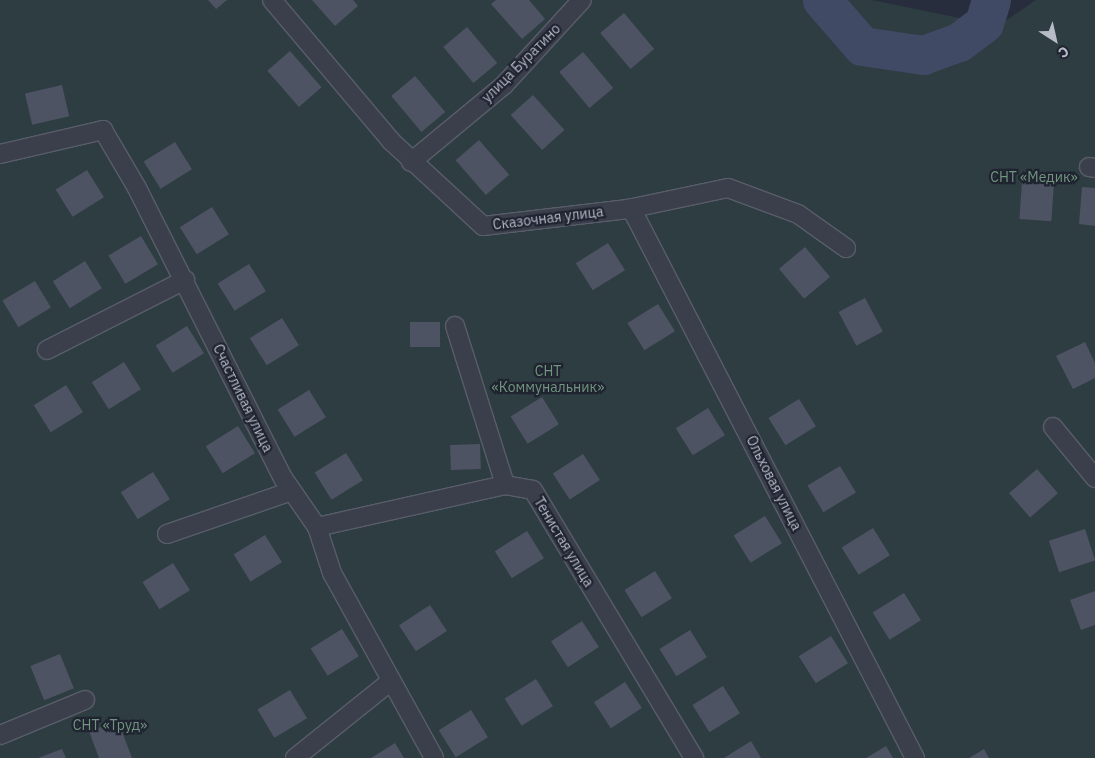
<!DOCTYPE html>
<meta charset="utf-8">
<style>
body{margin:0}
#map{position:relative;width:1095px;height:758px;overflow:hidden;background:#272d3c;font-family:"IBM Plex Sans",sans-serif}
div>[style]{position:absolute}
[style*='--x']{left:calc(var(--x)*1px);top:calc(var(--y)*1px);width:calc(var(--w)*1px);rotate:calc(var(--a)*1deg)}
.green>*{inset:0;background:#2d3d41}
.river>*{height:39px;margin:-19.5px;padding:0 19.5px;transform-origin:19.5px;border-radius:19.5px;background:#404a65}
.building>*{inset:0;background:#4e5364;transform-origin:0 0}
.roads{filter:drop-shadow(1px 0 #595d6a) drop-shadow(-1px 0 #595d6a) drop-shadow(0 1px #595d6a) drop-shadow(0 -1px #595d6a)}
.minor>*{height:18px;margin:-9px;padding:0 9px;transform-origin:9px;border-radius:9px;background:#3b3f4c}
span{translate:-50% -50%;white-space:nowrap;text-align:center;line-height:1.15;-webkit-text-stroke:4.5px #202431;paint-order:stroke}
.street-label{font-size:14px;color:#b7bac7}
.park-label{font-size:14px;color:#71957f}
.north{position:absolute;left:1030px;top:15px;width:50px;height:50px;-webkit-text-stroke:4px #202431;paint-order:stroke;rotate:145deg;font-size:14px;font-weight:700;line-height:20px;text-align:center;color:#b7bac7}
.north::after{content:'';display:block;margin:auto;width:18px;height:22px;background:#b7bac7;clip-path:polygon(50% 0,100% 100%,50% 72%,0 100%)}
</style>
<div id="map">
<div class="green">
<i style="clip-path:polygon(0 0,872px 0,998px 26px,1036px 0,1095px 0,1095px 758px,0 758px)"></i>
</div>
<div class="river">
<i style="--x:822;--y:0;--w:61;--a:49"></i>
<i style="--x:862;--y:46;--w:62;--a:8.4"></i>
<i style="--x:923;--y:55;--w:38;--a:-20"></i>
<i style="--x:959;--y:42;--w:31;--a:-37"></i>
<i style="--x:984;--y:23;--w:24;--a:-73"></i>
</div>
<div class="building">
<i style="clip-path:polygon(208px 0,227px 0,216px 9px)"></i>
<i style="clip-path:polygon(312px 0,353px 0,358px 6px,335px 26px)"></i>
<i style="clip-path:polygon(496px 0,529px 0,545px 19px,522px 39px,491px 4px)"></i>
<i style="left:624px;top:13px;width:47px;height:31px;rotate:50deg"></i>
<i style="left:467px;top:27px;width:47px;height:31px;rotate:50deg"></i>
<i style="left:290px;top:51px;width:48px;height:30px;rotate:49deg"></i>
<i style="left:583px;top:52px;width:47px;height:31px;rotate:50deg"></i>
<i style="left:415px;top:76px;width:47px;height:31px;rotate:50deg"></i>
<i style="left:62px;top:85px;width:32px;height:38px;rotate:77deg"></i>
<i style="left:533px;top:95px;width:47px;height:30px;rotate:48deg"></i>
<i style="left:479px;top:140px;width:46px;height:31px;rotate:49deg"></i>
<i style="left:175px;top:142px;width:32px;height:37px;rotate:58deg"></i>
<i style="left:87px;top:170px;width:32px;height:37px;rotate:58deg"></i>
<i style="left:1022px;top:182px;width:32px;height:37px;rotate:4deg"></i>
<i style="clip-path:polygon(1082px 187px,1095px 188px,1095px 226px,1079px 224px)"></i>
<i style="left:212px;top:207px;width:32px;height:38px;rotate:58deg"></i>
<i style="left:141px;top:236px;width:33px;height:38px;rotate:59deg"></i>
<i style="left:608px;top:243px;width:32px;height:38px;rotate:58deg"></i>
<i style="left:805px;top:247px;width:39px;height:34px;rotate:50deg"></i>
<i style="left:85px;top:261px;width:32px;height:38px;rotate:58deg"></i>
<i style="left:249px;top:264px;width:32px;height:37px;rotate:58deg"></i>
<i style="left:35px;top:281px;width:31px;height:38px;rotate:59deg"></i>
<i style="left:865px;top:298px;width:38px;height:30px;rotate:62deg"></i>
<i style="left:658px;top:304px;width:32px;height:36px;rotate:58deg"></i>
<i style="left:282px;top:318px;width:32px;height:38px;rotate:58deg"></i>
<i style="left:410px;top:322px;width:30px;height:25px"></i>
<i style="left:187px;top:326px;width:32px;height:37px;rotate:58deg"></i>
<i style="clip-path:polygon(1085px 342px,1095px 363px,1095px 378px,1073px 389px,1056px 356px)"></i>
<i style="left:124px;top:362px;width:32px;height:38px;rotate:58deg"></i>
<i style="left:66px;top:385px;width:32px;height:38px;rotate:58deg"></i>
<i style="left:309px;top:390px;width:32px;height:37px;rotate:58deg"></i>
<i style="left:542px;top:397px;width:32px;height:37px;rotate:58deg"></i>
<i style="left:799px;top:399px;width:32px;height:36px;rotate:58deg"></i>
<i style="left:708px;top:408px;width:32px;height:38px;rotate:58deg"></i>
<i style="left:238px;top:426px;width:32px;height:38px;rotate:58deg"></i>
<i style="left:480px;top:444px;width:25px;height:30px;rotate:88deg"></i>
<i style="left:346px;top:453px;width:32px;height:37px;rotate:58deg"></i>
<i style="left:583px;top:454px;width:31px;height:36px;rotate:57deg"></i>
<i style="left:840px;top:466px;width:31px;height:38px;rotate:59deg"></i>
<i style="left:1037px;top:469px;width:32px;height:37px;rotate:49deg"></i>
<i style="left:153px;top:472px;width:32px;height:38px;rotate:58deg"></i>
<i style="left:765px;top:516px;width:32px;height:37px;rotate:58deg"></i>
<i style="left:873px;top:528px;width:32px;height:37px;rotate:58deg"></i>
<i style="left:1085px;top:529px;width:33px;height:38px;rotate:72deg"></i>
<i style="left:527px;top:531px;width:32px;height:38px;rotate:58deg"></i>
<i style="left:265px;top:535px;width:32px;height:37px;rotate:58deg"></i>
<i style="left:173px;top:563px;width:32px;height:36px;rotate:58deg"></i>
<i style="left:655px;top:571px;width:32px;height:36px;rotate:58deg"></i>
<i style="clip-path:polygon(1095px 591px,1095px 625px,1081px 630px,1070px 600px)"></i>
<i style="left:904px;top:593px;width:32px;height:37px;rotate:58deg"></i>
<i style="left:430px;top:605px;width:31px;height:37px;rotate:57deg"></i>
<i style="left:582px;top:621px;width:31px;height:37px;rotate:57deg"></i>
<i style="left:342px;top:629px;width:32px;height:37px;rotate:58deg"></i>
<i style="left:690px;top:630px;width:32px;height:36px;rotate:58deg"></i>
<i style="left:831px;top:636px;width:32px;height:38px;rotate:58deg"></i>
<i style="left:60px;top:654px;width:37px;height:32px;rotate:68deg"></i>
<i style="left:536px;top:679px;width:32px;height:37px;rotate:58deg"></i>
<i style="left:625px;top:682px;width:31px;height:37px;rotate:57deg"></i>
<i style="left:723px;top:686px;width:32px;height:36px;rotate:58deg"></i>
<i style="left:290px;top:690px;width:33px;height:38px;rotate:59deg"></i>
<i style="left:471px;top:710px;width:32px;height:38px;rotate:58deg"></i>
<i style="clip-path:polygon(118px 721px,132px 758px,99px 758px,89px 731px)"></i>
<i style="clip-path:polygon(751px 741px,761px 758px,724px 758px)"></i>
<i style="clip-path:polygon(395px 743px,404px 758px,371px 758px)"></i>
<i style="clip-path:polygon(886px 746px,893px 758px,866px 758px)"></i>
<i style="clip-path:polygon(62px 749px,66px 758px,38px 758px)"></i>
<i style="clip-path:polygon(984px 749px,989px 758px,969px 758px)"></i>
</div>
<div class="roads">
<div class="minor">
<i style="--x:272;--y:0;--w:185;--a:49.8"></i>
<i style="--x:391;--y:141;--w:125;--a:42.7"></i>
<i style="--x:483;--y:226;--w:146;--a:-6.7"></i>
<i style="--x:628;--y:209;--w:102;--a:-11.9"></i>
<i style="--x:728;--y:188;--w:75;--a:20.4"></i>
<i style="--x:798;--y:214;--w:59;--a:35.3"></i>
<i style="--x:0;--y:154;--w:106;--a:-13.1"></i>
<i style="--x:103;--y:130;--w:67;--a:59.6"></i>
<i style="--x:137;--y:188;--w:325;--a:63.3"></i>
<i style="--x:283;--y:478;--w:60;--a:55.2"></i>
<i style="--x:317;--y:527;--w:48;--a:71.9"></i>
<i style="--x:332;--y:573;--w:211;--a:61.1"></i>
<i style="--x:411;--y:162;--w:121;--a:-39.6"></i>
<i style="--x:504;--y:85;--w:115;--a:-47.5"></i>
<i style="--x:1089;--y:167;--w:6;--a:9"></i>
<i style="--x:631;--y:208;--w:619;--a:62.69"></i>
<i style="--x:455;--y:326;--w:167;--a:72.5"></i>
<i style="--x:47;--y:350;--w:155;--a:-26.9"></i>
<i style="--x:1053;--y:427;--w:66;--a:50.5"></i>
<i style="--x:317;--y:527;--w:193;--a:-12.6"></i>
<i style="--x:505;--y:485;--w:28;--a:10"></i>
<i style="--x:533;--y:490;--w:313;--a:59"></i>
<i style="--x:167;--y:534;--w:132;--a:-19"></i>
<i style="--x:0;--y:735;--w:92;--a:-22.4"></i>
<i style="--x:295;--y:758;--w:123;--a:-38.7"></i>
</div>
</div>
<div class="street-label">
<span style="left:521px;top:63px;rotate:-45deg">улица Буратино</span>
<span style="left:548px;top:218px;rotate:-7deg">Сказочная улица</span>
<span style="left:243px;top:398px;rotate:64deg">Счастливая улица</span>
<span style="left:774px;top:483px;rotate:63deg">Ольховая улица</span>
<span style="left:564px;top:542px;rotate:59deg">Тенистая улица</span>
</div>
<div class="park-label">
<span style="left:1034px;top:177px">СНТ «Медик»</span>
<span style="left:548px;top:379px">СНТ<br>«Коммунальник»</span>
<span style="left:110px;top:725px">СНТ «Труд»</span>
</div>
<div class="north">С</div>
</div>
